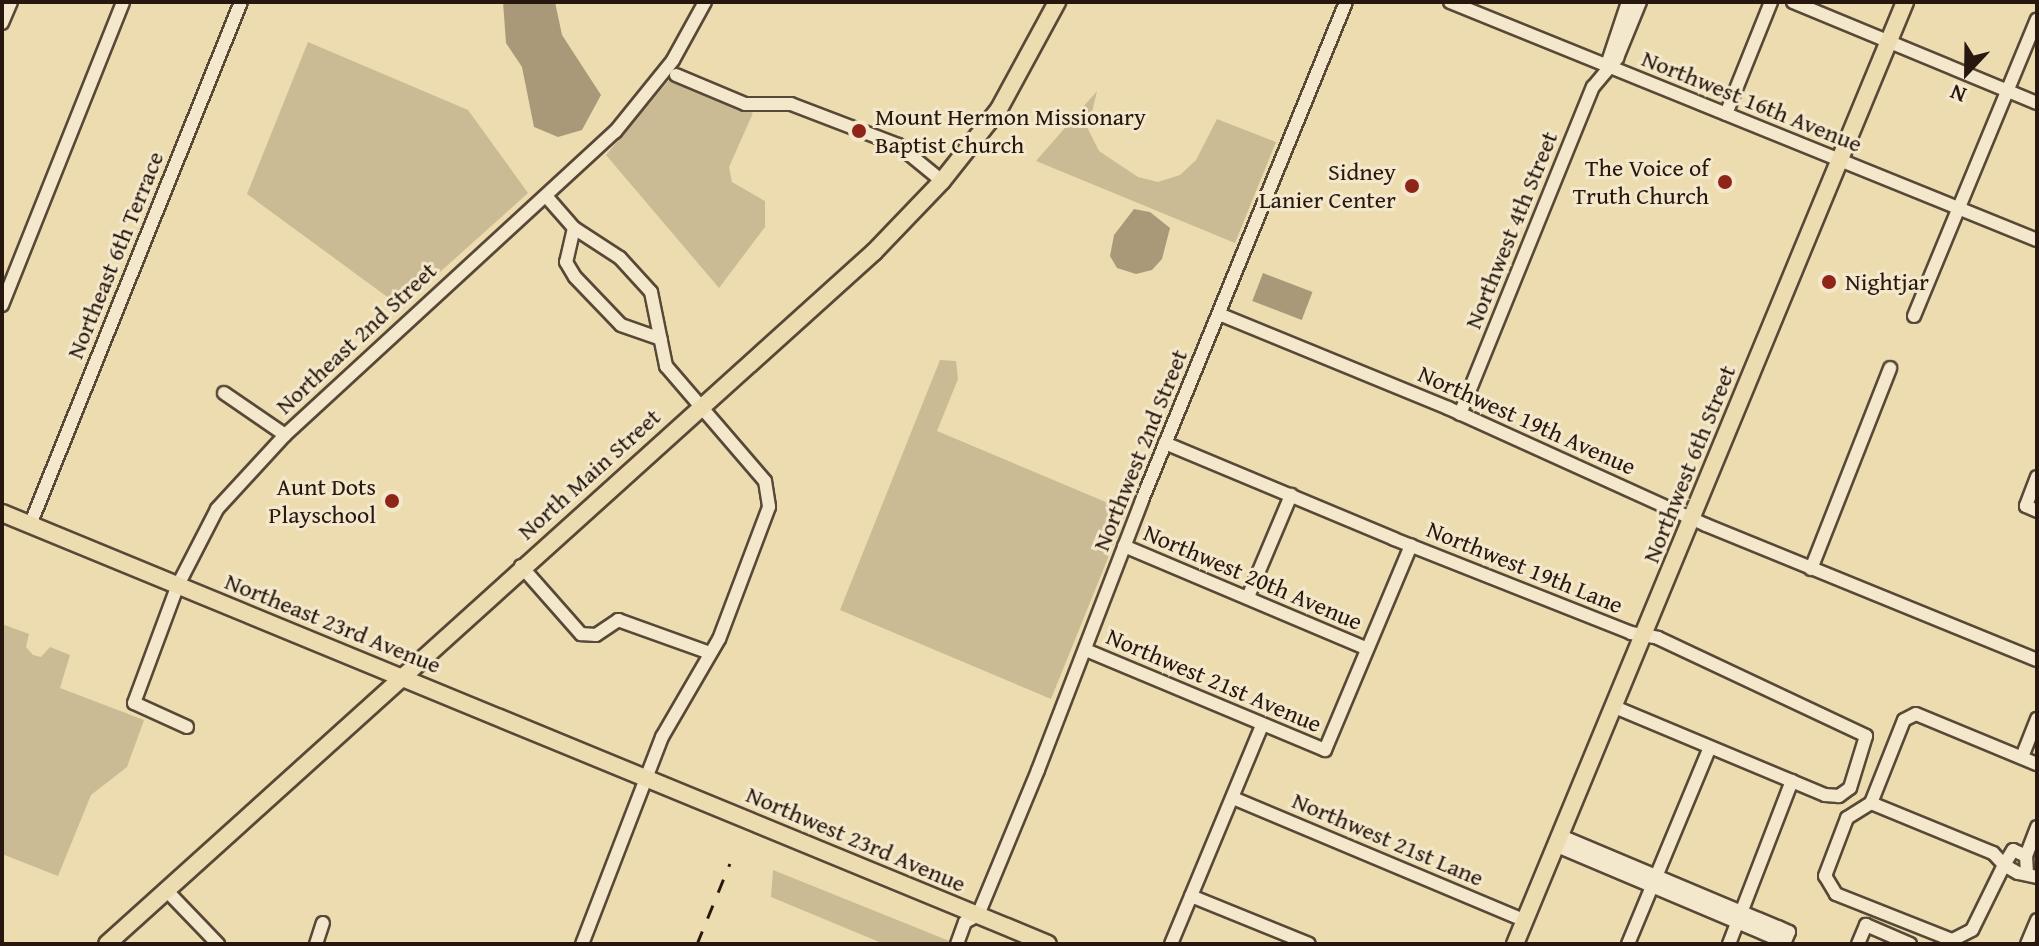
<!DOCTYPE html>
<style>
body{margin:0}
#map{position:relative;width:2039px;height:946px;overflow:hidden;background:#eddcaf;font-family:"Gentium Book Plus",serif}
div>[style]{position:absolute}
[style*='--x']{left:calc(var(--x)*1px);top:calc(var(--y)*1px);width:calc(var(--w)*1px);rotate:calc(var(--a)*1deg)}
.green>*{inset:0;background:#cbbb94}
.water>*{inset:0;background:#aa9979;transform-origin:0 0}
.roads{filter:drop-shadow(2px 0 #584837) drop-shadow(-2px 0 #584837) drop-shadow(0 2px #584837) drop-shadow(0 -2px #584837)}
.minor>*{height:12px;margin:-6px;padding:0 6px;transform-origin:6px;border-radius:6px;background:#f3e8cb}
.major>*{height:16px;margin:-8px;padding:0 8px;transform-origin:8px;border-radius:8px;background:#eddcaf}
.rail>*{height:3px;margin-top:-1.5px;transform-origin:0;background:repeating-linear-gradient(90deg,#27170f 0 14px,transparent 0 28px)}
.dots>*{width:22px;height:22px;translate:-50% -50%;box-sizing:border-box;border:4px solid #f3e8cb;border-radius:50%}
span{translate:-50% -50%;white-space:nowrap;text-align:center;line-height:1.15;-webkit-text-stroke:6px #f3e8cb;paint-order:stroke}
.street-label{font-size:24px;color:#27170f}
.poi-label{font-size:24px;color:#27170f}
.left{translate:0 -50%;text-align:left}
.right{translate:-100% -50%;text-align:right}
.frame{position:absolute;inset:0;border:4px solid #27170f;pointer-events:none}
.north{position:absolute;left:1927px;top:32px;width:80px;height:80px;-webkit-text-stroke:6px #f3e8cb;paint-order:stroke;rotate:202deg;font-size:22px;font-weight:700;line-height:32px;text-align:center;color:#27170f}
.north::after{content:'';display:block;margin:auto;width:28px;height:36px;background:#27170f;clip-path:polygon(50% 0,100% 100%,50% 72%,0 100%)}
</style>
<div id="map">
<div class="green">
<i style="clip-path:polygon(308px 42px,468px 110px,528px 193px,401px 307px,247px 194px)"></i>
<i style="clip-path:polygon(670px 79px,753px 113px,729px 167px,732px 182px,765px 201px,765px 227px,719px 288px,606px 155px)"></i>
<i style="clip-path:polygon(1097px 91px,1088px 129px,1099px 151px,1138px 177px,1158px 182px,1180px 175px,1196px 160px,1217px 119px,1276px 142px,1235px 243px,1036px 161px)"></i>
<i style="clip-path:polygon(940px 360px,956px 361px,958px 379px,937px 431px,1127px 511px,1051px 699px,840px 610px)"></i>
<i style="clip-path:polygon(2px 624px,29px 634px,26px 647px,33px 655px,41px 657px,50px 647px,70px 655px,60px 688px,144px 720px,127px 767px,91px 795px,58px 876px,2px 854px)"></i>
<i style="clip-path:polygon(773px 870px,957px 944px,884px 944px,771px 897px)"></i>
</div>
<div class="water">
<i style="clip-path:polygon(503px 2px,555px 2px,562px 35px,601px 95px,582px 130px,558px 137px,534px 127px,522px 67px,506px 43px)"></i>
<i style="clip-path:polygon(1134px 209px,1150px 212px,1170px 228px,1162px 259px,1152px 270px,1136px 274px,1117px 268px,1110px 256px,1114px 235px)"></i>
<i style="left:1263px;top:273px;width:53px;height:30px;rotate:21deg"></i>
</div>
<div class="roads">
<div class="minor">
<i style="--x:1450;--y:2;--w:633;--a:22.07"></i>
<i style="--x:1793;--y:2;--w:264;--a:22.5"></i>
<i style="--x:2;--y:23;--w:23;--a:-67"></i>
<i style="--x:1607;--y:65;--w:66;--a:-71.6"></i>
<i style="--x:676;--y:75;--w:75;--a:22.8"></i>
<i style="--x:745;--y:104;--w:46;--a:0"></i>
<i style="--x:791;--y:104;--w:115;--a:21"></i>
<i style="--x:898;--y:145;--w:57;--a:39.3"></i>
<i style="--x:1726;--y:114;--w:121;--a:-68.1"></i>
<i style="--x:546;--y:196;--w:43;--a:48.8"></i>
<i style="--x:574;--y:228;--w:55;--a:33.1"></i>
<i style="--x:620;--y:258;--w:46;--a:47.6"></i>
<i style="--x:651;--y:292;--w:76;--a:78.5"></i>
<i style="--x:666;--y:366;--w:152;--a:49.3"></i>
<i style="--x:765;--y:481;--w:26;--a:81"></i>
<i style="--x:769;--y:507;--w:141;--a:110.7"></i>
<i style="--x:719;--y:639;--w:113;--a:120.2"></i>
<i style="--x:662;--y:737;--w:222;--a:111.1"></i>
<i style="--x:574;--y:228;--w:35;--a:103"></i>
<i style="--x:566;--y:262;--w:17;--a:59"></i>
<i style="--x:575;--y:277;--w:66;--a:46.2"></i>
<i style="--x:621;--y:325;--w:42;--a:19.3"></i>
<i style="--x:2;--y:305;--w:326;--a:-68.2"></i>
<i style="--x:1219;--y:314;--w:248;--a:22.3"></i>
<i style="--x:1448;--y:408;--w:283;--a:24.4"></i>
<i style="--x:1706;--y:525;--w:357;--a:22.2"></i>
<i style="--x:1914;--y:316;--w:321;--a:-67.5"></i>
<i style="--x:224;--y:393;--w:74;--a:34.5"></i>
<i style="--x:1460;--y:414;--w:353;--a:-67.9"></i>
<i style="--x:1593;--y:87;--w:38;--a:-50"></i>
<i style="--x:1617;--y:58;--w:61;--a:-67.7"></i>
<i style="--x:1165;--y:443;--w:248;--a:22.7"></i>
<i style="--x:1394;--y:539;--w:255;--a:21.6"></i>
<i style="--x:1631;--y:633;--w:27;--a:10"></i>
<i style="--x:1658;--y:638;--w:230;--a:25.2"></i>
<i style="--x:1866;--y:736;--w:54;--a:107.1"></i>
<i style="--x:1850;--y:788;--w:14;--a:144"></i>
<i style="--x:1839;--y:796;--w:14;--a:-176"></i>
<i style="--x:1825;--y:795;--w:228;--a:-157.3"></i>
<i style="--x:2037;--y:477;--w:31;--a:111"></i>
<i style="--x:2026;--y:506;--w:12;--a:24"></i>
<i style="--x:30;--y:525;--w:564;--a:-68.03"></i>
<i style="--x:1124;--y:546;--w:262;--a:22.9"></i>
<i style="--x:521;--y:566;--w:91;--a:48.6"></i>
<i style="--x:581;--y:634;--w:15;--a:4"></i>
<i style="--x:596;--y:635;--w:27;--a:-34"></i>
<i style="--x:618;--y:620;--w:98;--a:19.7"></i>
<i style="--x:1811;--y:569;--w:216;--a:-68.5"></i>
<i style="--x:1248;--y:597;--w:111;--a:-67.1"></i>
<i style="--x:1086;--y:650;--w:259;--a:22.7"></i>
<i style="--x:1325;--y:750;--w:222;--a:-67.2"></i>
<i style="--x:187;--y:727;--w:58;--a:-155.6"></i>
<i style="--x:134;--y:703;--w:126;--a:-69.6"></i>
<i style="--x:178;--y:585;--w:85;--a:-62.8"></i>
<i style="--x:217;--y:509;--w:100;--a:-47.4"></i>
<i style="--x:285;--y:435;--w:448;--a:-42.6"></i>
<i style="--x:615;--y:132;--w:92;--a:-51.1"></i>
<i style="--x:673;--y:60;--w:66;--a:-61.1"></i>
<i style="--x:2022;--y:757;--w:41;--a:-68.5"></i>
<i style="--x:1233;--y:798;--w:317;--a:22.8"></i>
<i style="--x:1871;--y:803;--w:132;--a:22.3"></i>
<i style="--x:1993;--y:853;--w:16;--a:47"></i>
<i style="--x:2004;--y:865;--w:72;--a:116.2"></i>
<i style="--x:1972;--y:930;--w:22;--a:153"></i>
<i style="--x:1952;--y:940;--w:125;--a:-158.4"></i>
<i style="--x:1836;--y:894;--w:21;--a:-121"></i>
<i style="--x:1825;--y:876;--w:62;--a:-69.2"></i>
<i style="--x:1847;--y:818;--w:28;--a:-32"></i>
<i style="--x:1871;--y:803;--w:89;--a:-68.3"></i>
<i style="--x:1904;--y:720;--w:13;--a:-27"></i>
<i style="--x:1916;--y:714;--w:131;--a:22.5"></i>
<i style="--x:1561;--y:836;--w:235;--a:22.8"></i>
<i style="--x:1778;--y:927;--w:12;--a:24"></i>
<i style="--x:1789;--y:932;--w:13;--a:113"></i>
<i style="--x:1557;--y:846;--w:246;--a:22.9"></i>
<i style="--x:2026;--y:856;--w:31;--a:-69"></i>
<i style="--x:2027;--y:874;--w:18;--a:-93"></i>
<i style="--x:2026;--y:856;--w:14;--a:-155"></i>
<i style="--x:2013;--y:850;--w:17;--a:121"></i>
<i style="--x:2004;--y:865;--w:16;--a:30"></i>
<i style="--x:2018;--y:873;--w:19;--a:12"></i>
<i style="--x:167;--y:891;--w:74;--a:46.1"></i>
<i style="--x:1191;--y:896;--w:127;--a:22.1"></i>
<i style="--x:316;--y:944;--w:22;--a:-72"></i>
<i style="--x:957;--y:944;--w:23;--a:-70"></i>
<i style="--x:965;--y:922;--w:15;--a:-28"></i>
<i style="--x:978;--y:915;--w:157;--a:-67.5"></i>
<i style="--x:1038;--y:770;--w:289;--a:-68.9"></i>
<i style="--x:1142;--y:500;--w:538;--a:-67.72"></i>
<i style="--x:1171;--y:944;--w:237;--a:-67.4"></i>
<i style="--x:1628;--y:944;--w:211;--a:-67.4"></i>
<i style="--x:1729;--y:944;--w:175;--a:-68.9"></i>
<i style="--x:1858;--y:944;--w:21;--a:-67"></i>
<i style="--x:1866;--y:925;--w:48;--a:23.4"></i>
<i style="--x:2027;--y:944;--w:26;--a:-67"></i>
</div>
<div class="major">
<i style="--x:2;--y:513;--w:1131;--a:22.39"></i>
<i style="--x:107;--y:944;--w:1033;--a:-42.06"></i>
<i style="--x:874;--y:252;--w:98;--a:-46.2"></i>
<i style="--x:942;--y:181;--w:92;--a:-51.6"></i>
<i style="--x:999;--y:109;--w:122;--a:-61.5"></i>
<i style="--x:1515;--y:944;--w:1020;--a:-67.51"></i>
</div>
</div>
<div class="rail">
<i style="--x:697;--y:944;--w:87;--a:-67.8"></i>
</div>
<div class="dots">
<i style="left:859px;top:131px;background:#8f2418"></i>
<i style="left:1725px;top:182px;background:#8f2418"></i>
<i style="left:1412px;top:186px;background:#8f2418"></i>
<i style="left:1829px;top:282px;background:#8f2418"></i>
<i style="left:392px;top:501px;background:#8f2418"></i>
</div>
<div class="street-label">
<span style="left:1752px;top:101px;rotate:22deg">Northwest 16th Avenue</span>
<span style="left:1511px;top:230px;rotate:-68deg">Northwest 4th Street</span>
<span style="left:115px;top:255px;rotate:-68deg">Northeast 6th Terrace</span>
<span style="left:356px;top:338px;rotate:-43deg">Northeast 2nd Street</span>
<span style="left:1527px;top:420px;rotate:24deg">Northwest 19th Avenue</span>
<span style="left:1140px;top:450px;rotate:-68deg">Northwest 2nd Street</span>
<span style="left:1689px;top:464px;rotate:-68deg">Northwest 6th Street</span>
<span style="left:589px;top:474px;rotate:-42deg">North Main Street</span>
<span style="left:1525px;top:567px;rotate:22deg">Northwest 19th Lane</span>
<span style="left:1253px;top:577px;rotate:23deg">Northwest 20th Avenue</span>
<span style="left:333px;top:623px;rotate:22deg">Northeast 23rd Avenue</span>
<span style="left:1214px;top:680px;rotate:23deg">Northwest 21st Avenue</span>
<span style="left:856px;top:839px;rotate:23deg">Northwest 23rd Avenue</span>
<span style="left:1388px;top:839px;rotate:23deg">Northwest 21st Lane</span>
</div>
<div class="poi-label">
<span class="left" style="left:875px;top:131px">Mount Hermon Missionary<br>Baptist Church</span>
<span class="right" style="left:1709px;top:182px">The Voice of<br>Truth Church</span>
<span class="right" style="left:1396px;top:186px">Sidney<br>Lanier Center</span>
<span class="left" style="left:1845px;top:282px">Nightjar</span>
<span class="right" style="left:376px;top:501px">Aunt Dots<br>Playschool</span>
</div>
<div class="frame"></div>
<div class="north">N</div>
</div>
